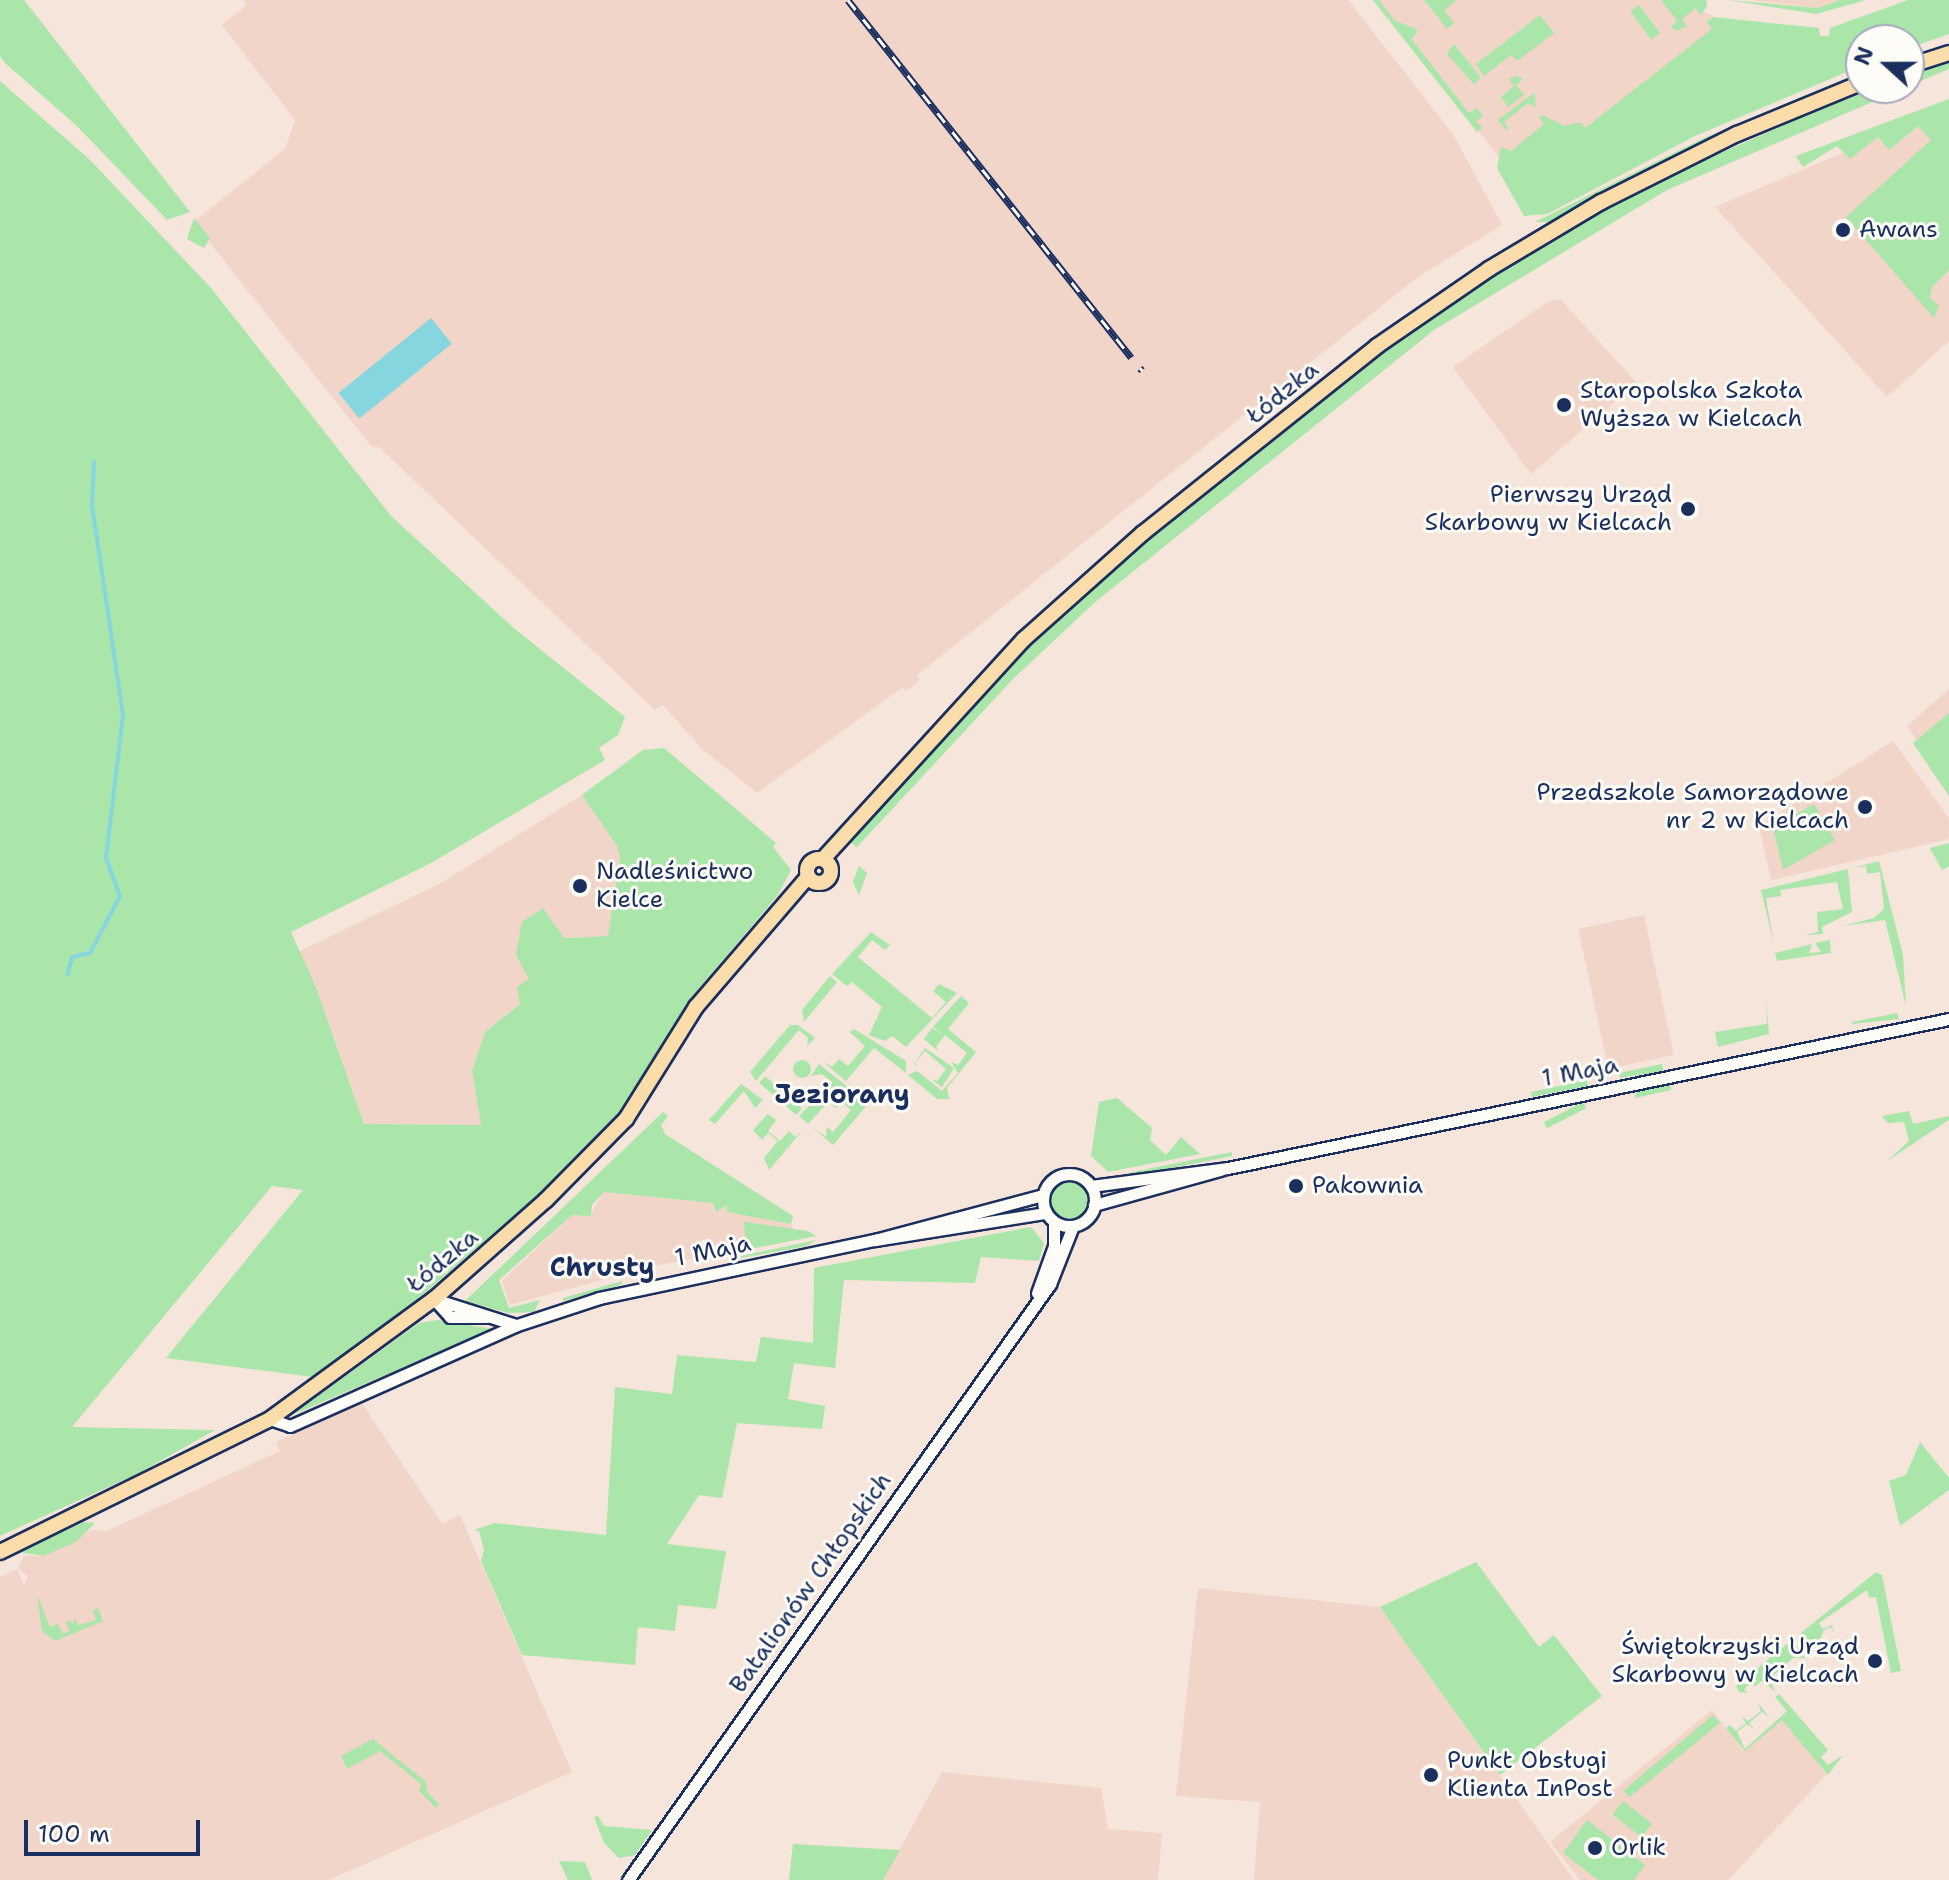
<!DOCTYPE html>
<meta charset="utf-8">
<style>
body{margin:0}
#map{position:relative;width:1949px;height:1880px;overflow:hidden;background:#f6e5db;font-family:"Shantell Sans",sans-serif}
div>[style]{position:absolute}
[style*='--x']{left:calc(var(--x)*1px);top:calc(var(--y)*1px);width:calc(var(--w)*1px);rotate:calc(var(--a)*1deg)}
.built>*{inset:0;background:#f1d5c8;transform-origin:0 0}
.green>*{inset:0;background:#aae5aa;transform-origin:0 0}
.round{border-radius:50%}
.water>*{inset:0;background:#85d6de;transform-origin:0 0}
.stream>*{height:4px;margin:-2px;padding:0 2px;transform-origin:2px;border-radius:2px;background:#85d6de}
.roads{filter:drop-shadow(2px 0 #1b2f5e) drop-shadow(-2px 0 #1b2f5e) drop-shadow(0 2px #1b2f5e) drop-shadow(0 -2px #1b2f5e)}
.minor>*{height:11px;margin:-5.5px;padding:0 5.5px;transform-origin:5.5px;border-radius:5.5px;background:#fdfcf7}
.minor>.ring{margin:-5.5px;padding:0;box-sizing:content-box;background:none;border:11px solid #fdfcf7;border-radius:50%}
.major>*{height:14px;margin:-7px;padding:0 7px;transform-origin:7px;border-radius:7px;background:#fbddab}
.major>.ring{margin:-7px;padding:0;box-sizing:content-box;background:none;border:14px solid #fbddab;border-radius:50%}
.rail>*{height:7px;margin-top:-3.5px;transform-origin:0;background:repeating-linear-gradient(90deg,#fdfcf7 0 12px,#1b2f5e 0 24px);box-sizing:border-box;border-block:2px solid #1b2f5e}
.dots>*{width:22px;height:22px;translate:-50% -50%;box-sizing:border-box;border:4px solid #fdfcf7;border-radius:50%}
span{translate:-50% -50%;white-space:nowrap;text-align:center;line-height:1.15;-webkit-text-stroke:6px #fdfcf7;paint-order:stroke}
.poi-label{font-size:24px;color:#1b2f5e}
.left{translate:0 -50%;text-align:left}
.right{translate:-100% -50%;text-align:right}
.street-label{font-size:24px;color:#1b2f5e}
.neighbourhood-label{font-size:26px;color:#1b2f5e;font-weight:700}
.north{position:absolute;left:1845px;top:24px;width:80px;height:80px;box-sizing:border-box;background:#fdfcf7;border:2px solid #a3aaba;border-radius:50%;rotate:291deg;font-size:22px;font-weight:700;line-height:32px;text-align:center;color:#1b2f5e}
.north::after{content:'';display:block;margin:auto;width:28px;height:36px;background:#1b2f5e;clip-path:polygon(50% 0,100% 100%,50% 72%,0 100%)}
.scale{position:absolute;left:24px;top:1820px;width:176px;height:36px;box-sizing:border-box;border:4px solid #1b2f5e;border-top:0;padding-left:10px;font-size:24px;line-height:28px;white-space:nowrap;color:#1b2f5e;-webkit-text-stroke:6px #fdfcf7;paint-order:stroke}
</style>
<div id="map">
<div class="built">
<i style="clip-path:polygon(243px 0,1348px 0,1453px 134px,1502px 225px,1418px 277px,917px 675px,920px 680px,906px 691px,903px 687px,757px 793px,702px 749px,663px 705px,655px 710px,379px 447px,372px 447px,210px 243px,196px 220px,285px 149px,295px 120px,222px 25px,247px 5px)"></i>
<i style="clip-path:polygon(1375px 0,1701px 0,1704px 12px,1715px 17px,1707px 82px,1503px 162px)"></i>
<i style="clip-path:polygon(1749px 0,1840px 0,1818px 8px)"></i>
<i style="clip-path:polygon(1949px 108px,1949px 341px,1887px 397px,1715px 207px)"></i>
<i style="clip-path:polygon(1560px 299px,1637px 383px,1531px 474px,1453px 367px,1549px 301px)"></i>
<i style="clip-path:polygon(1949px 689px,1949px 788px,1907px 726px)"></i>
<i style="clip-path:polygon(1893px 741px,1949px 818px,1949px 839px,1771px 880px,1759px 826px)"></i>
<i style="clip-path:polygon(582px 795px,617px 846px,620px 858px,608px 936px,564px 938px,529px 979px,520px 1003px,485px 1032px,472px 1071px,481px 1125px,364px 1124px,315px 985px,298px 952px,441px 883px)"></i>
<i style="left:1644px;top:915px;width:143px;height:67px;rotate:78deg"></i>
<i style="clip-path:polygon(603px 1192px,713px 1203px,715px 1212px,728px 1205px,727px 1212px,791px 1224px,796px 1233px,816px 1236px,653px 1266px,510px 1305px,502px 1281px,572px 1215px,590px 1216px)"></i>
<i style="clip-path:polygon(361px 1402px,442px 1524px,460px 1515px,572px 1772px,329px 1880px,0 1880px,0 1577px,17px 1569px,24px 1586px,28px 1576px,18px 1568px,24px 1556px,43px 1556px,91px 1530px,107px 1531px,280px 1451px,276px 1442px)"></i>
<i style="clip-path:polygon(1198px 1588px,1380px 1607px,1574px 1880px,1254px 1880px,1260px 1802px,1176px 1796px)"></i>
<i style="clip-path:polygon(1712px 1710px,1744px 1751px,1782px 1719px,1827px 1774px,1728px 1880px,1580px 1880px,1550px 1842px)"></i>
<i style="clip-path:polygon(942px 1772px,1101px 1788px,1108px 1829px,1162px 1833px,1158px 1880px,883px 1880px)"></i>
</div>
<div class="green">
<i style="clip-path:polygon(0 0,24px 0,190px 212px,167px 220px,77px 126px,5px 63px,0 56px)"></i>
<i style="clip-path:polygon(1373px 0,1379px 0,1395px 21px,1414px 28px,1418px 32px,1411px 38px,1469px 113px,1477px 108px,1483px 116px,1476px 121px,1482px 128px,1477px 132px)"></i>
<i style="clip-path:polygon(1424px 0,1457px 0,1444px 10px,1454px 23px,1447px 29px)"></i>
<i style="clip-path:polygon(1661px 0,1706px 0,1707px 6px,1701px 15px,1696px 8px,1682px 19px,1687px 26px,1677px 31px,1671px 27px,1677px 21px)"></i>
<i style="clip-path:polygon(1728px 0,1818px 8px,1840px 0,1866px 0,1816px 14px)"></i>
<i style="clip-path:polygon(1908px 0,1949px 0,1949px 34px,1909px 48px,1909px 40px,1861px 40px,1861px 66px,1695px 136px,1547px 214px,1524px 216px,1497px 168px,1501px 147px,1511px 151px,1544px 124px,1539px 117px,1543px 115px,1564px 126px,1580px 122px,1585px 128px,1712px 29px,1707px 22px,1713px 17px,1819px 28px,1820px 36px,1829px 36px,1830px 28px)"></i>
<i style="left:1639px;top:5px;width:35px;height:11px;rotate:53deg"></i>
<i style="clip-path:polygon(1540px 15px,1554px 33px,1517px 61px,1511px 55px,1484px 76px,1476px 64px)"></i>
<i style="clip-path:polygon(1454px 44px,1481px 78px,1474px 84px,1480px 91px,1447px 54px)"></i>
<i style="clip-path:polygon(1949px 60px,1949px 69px,1909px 86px,1909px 74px)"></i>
<i style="clip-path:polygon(1861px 72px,1666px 161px,1553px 222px,1535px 222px,1704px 138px)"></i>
<i style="clip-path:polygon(1517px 76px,1523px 79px,1516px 85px,1524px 95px,1508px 107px,1501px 97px,1514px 86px,1509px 79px)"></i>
<i style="clip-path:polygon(0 81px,90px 160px,211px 288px,391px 516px,516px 630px,625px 717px,618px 735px,599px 748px,605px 760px,431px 863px,291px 932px,315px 985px,364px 1124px,481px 1125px,472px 1071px,485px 1032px,520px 1004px,517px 987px,529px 979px,516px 955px,522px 922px,543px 908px,564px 938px,608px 936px,620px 858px,617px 846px,582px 795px,643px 750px,664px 748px,776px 843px,773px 847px,791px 870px,778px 895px,699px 988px,638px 1093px,544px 1190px,412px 1304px,313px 1377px,166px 1358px,303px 1190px,272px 1186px,72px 1427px,215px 1430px,139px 1473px,0 1536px)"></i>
<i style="clip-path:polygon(1869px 88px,1905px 88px,1667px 190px,1434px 330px,1094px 603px,1014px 678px,857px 847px,850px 842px,1042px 633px,1120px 561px,1413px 329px,1511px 264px,1652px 183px)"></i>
<i style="clip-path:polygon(1534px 93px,1536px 107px,1528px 103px,1504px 122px,1509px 130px,1505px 129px,1498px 120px)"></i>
<i style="clip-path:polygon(1949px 99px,1949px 270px,1932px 287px,1930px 298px,1939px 306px,1934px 318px,1846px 217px,1931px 140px,1918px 126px,1889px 150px,1878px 137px,1850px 159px,1837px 146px,1803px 167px,1796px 156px)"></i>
<i style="clip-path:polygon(194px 218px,210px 238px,204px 248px,187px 239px)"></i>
<i style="clip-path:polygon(1949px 713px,1949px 796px,1913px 743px)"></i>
<i style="clip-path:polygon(1814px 804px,1835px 840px,1783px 870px,1773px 827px)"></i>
<i style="clip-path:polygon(1949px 843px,1949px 866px,1942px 870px,1930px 848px)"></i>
<i style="clip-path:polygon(1879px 861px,1903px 955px,1906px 1006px,1885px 920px,1843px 926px,1874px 918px,1884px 909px,1880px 872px,1867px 874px,1866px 866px,1853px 868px)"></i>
<i style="clip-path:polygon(859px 866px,867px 873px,859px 895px,853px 882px)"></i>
<i style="clip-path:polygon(1848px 869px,1852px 912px,1822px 927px,1823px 934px,1804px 935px,1818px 932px,1817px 912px,1843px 909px,1837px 882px,1780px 890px,1781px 896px,1766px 898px,1774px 945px,1761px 890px)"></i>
<i style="clip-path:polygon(871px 932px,890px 945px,885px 950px,872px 940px,858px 957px,932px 1018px,946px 1002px,933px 991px,939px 984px,957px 993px,906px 1047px,892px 1036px,885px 1041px,869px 1035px,882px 1007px,852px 982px,847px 986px,832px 974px)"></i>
<i style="clip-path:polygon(1830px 940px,1831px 953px,1777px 961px,1775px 953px,1812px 944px,1809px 953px,1821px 952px,1815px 943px)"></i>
<i style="clip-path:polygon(830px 976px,837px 982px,804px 1022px,802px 1010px)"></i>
<i style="clip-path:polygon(961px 996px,969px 1003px,948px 1029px,976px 1052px,947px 1088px,949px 1099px,937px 1099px,908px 1075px,917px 1071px,942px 1091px,958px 1073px,951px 1062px,958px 1065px,967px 1053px,945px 1035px,936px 1047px,939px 1052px,924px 1039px,932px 1028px,942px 1035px,933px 1027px)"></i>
<i style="clip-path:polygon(1766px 1000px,1769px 1034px,1718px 1047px,1715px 1032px,1767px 1024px)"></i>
<i style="clip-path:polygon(1897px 1013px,1899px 1019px,1851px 1024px,1852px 1022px)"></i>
<i style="clip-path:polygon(790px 1025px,798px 1025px,815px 1038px,807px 1046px,808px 1038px,799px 1030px,756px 1081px,750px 1072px)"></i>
<i style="clip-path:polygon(854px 1029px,906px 1061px,906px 1073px,874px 1048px,846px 1081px,823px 1062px,832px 1067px,839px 1059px,848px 1066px,865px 1046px,850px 1032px)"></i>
<i style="clip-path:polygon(925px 1048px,954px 1068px,942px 1087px,931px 1079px,937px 1081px,946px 1069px,925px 1051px,915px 1063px,919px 1067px,914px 1064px)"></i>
<i class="round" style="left:793px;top:1060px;width:18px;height:18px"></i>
<i style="clip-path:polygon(819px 1064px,849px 1088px,841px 1088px,808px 1124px,799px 1116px,833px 1082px,821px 1074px,811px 1076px)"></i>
<i style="clip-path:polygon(1662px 1064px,1663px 1071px,1620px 1078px,1619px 1073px)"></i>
<i style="left:765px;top:1076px;width:49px;height:9px;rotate:41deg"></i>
<i style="clip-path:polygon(1587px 1080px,1588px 1086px,1532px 1097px,1531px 1092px)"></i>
<i style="clip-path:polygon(741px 1084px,763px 1100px,755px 1108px,744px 1091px,715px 1124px,709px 1120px)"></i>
<i style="clip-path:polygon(1670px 1084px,1671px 1090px,1635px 1098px,1636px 1090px)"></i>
<i style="clip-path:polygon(842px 1091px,852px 1091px,868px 1104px,833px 1145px,811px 1126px,826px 1137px,827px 1127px,833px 1132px,851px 1110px,842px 1102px,836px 1108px,831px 1104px)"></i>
<i style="clip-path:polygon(1117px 1098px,1152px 1128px,1150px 1140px,1166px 1155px,1181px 1137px,1200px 1154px,1108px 1172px,1091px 1156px,1099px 1102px)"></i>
<i style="left:1583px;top:1102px;width:7px;height:44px;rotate:63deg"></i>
<i style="clip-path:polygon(774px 1107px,768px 1114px,776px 1120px,768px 1131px,780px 1141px,789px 1131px,795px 1137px,802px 1131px,769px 1170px,764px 1158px,778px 1141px,768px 1133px,762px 1140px,753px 1130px)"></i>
<i style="clip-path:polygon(1877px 1111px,1882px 1116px,1909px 1111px,1913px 1124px,1949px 1116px,1949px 1120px,1887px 1161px,1909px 1141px,1904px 1122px,1888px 1123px)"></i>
<i style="clip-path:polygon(663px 1112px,668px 1116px,661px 1125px,665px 1134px,793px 1216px,791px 1224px,727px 1212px,727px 1205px,716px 1212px,713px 1203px,604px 1192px,592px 1205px,591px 1216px,572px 1215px,499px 1280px,509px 1308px,540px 1300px,534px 1312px,508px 1313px,465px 1301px)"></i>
<i style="clip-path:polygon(1232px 1152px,1232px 1156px,1117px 1179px,1132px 1172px)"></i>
<i class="round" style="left:1049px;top:1181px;width:38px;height:38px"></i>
<i style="clip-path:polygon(744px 1222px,808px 1231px,816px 1236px,740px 1251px,746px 1247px)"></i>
<i style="clip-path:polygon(1031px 1227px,1044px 1243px,1039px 1261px,981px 1257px,975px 1283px,844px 1280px,835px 1368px,794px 1363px,788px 1399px,825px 1406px,822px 1429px,737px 1423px,722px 1498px,699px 1495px,667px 1544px,726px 1551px,716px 1609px,678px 1605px,675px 1631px,638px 1627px,635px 1665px,522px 1655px,481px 1561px,484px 1550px,479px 1531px,474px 1530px,495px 1523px,606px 1535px,615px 1387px,672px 1394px,677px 1355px,756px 1362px,761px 1337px,813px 1343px,814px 1268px)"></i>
<i style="clip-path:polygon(816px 1240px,807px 1246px,741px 1258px,741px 1256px)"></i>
<i style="clip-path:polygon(622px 1281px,621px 1285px,563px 1301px,563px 1298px)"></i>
<i style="clip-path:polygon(438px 1320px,493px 1329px,292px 1415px,419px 1323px)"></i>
<i style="clip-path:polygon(1920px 1442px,1949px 1478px,1949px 1490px,1900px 1526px,1889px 1481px,1906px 1475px)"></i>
<i style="clip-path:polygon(84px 1522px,95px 1523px,76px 1542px,43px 1556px,19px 1552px)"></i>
<i style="clip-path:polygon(1476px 1562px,1539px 1647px,1554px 1635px,1602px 1696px,1500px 1775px,1380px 1607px)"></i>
<i style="clip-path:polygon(1876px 1572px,1882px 1575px,1901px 1671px,1891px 1673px,1876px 1597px,1869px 1598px,1867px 1590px,1819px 1623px,1823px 1629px,1832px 1625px,1834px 1633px,1831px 1627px,1824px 1630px,1816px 1648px,1801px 1633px)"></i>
<i style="clip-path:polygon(37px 1594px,50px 1627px,58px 1624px,63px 1634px,70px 1631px,65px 1621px,74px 1623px,74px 1617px,79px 1625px,96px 1620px,93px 1611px,88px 1613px,98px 1608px,103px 1621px,55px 1641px,42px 1631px)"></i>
<i style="clip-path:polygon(1792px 1640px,1805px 1658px,1793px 1658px,1769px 1679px,1776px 1692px,1762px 1681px,1755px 1686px,1751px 1683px,1744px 1689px,1747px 1693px,1739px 1692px,1736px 1686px)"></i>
<i style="clip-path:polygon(1779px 1694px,1828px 1750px,1821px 1757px,1828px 1765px,1843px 1755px,1828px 1775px,1782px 1720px,1745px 1751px,1726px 1728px,1730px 1725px,1736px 1731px,1746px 1723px,1741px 1716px,1748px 1721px,1761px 1711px,1758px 1703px,1769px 1717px,1762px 1712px,1749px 1723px,1754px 1729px,1747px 1724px,1737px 1732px,1745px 1749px,1787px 1711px,1775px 1697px)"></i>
<i style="clip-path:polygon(1713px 1715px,1720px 1723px,1630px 1797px,1623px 1791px)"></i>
<i style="clip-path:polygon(373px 1739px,426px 1782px,427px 1792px,439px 1804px,436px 1808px,419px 1791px,421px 1784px,380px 1751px,347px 1769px,341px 1756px)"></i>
<i style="left:1623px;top:1801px;width:37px;height:17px;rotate:38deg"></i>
<i style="clip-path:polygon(598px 1816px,604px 1826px,652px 1830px,635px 1855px,619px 1858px,604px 1843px,594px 1817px)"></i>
<i style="clip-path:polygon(1587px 1820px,1645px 1865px,1634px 1880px,1598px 1880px,1563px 1853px)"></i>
<i style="clip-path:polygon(793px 1844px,900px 1850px,883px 1880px,789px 1880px)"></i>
<i style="clip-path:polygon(559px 1861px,585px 1862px,592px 1880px,568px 1880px)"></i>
</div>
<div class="water">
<i style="left:431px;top:318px;width:33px;height:119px;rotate:51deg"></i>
</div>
<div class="stream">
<i style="--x:68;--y:974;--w:17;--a:-77"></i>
<i style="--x:72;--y:957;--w:18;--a:-13"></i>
<i style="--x:90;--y:953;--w:64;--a:-62.2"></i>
<i style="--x:120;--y:896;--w:40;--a:-110.2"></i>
<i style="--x:106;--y:858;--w:144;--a:-83.2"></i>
<i style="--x:123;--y:715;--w:211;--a:-98.4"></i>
<i style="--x:92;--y:506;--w:44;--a:-87.4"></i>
</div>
<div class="roads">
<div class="minor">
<i class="ring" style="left:1043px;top:1174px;width:41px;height:41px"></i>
<i style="--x:1091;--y:1186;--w:138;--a:-7.5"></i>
<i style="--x:1228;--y:1168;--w:736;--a:-11.68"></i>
<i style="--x:1094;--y:1205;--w:131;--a:-15.5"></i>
<i style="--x:875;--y:1240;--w:173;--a:-9"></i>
<i style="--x:1037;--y:1293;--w:50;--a:-70.1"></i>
<i style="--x:1054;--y:1246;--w:24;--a:-90"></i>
<i style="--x:434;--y:1299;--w:86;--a:17.6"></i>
<i style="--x:434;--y:1299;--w:24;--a:48"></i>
<i style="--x:450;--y:1317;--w:36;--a:0"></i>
<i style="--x:270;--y:1419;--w:21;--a:19"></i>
<i style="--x:290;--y:1426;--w:248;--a:-24"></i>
<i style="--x:517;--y:1325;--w:86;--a:-18.2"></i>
<i style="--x:599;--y:1298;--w:282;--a:-11.9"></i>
<i style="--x:875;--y:1240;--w:174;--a:-15"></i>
<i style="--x:628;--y:1880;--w:730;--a:-54.7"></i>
<i style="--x:1050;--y:1284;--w:62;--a:-68.4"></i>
</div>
<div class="major">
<i style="--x:1909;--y:66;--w:42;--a:-18"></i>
<i class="ring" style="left:807px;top:859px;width:10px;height:10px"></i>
<i style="--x:823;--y:859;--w:298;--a:-47.6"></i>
<i style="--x:1024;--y:639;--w:159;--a:-41.7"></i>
<i style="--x:1143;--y:533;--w:300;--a:-38.6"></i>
<i style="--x:1377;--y:346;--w:136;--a:-34.5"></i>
<i style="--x:1489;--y:269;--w:131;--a:-30.9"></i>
<i style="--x:1601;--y:202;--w:152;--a:-26.6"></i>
<i style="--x:1737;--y:134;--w:134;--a:-22.4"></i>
<i style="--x:0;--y:1552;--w:301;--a:-26.2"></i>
<i style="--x:270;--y:1419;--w:203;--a:-36.2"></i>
<i style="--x:434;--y:1299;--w:149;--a:-41.5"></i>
<i style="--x:546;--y:1200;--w:114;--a:-45.4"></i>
<i style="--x:626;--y:1119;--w:132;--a:-58"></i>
<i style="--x:696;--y:1007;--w:172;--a:-49.3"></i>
</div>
</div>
<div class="rail">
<i style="--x:848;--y:0;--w:456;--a:51.6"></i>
<i style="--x:1140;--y:368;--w:3;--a:45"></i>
</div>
<div class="dots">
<i style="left:1843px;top:230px;background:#1b2f5e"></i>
<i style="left:1564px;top:405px;background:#1b2f5e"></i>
<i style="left:1688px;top:509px;background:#1b2f5e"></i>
<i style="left:1865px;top:807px;background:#1b2f5e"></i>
<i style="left:580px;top:886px;background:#1b2f5e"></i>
<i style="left:1296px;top:1186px;background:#1b2f5e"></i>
<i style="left:1875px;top:1661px;background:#1b2f5e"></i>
<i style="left:1431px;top:1775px;background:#1b2f5e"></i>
<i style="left:1595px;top:1848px;background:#1b2f5e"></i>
</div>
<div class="poi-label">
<span class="left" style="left:1859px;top:230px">Awans</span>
<span class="left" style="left:1580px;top:405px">Staropolska Szkoła<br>Wyższa w Kielcach</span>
<span class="right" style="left:1672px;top:509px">Pierwszy Urząd<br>Skarbowy w Kielcach</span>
<span class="right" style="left:1849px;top:807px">Przedszkole Samorządowe<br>nr 2 w Kielcach</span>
<span class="left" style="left:596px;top:886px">Nadleśnictwo<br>Kielce</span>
<span class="left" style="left:1312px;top:1186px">Pakownia</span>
<span class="right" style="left:1859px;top:1661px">Świętokrzyski Urząd<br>Skarbowy w Kielcach</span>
<span class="left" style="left:1447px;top:1775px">Punkt Obsługi<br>Klienta InPost</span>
<span class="left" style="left:1611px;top:1848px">Orlik</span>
</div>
<div class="street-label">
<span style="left:1283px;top:393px;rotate:-39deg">Łódzka</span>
<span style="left:1580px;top:1072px;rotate:-11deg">1 Maja</span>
<span style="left:713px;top:1251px;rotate:-12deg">1 Maja</span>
<span style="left:443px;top:1261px;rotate:-40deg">Łódzka</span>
<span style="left:811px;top:1583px;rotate:-55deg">Batalionów Chłopskich</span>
</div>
<div class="neighbourhood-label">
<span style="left:842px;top:1094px">Jeziorany</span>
<span style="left:602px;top:1267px">Chrusty</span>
</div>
<div class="north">N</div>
<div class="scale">100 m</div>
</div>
